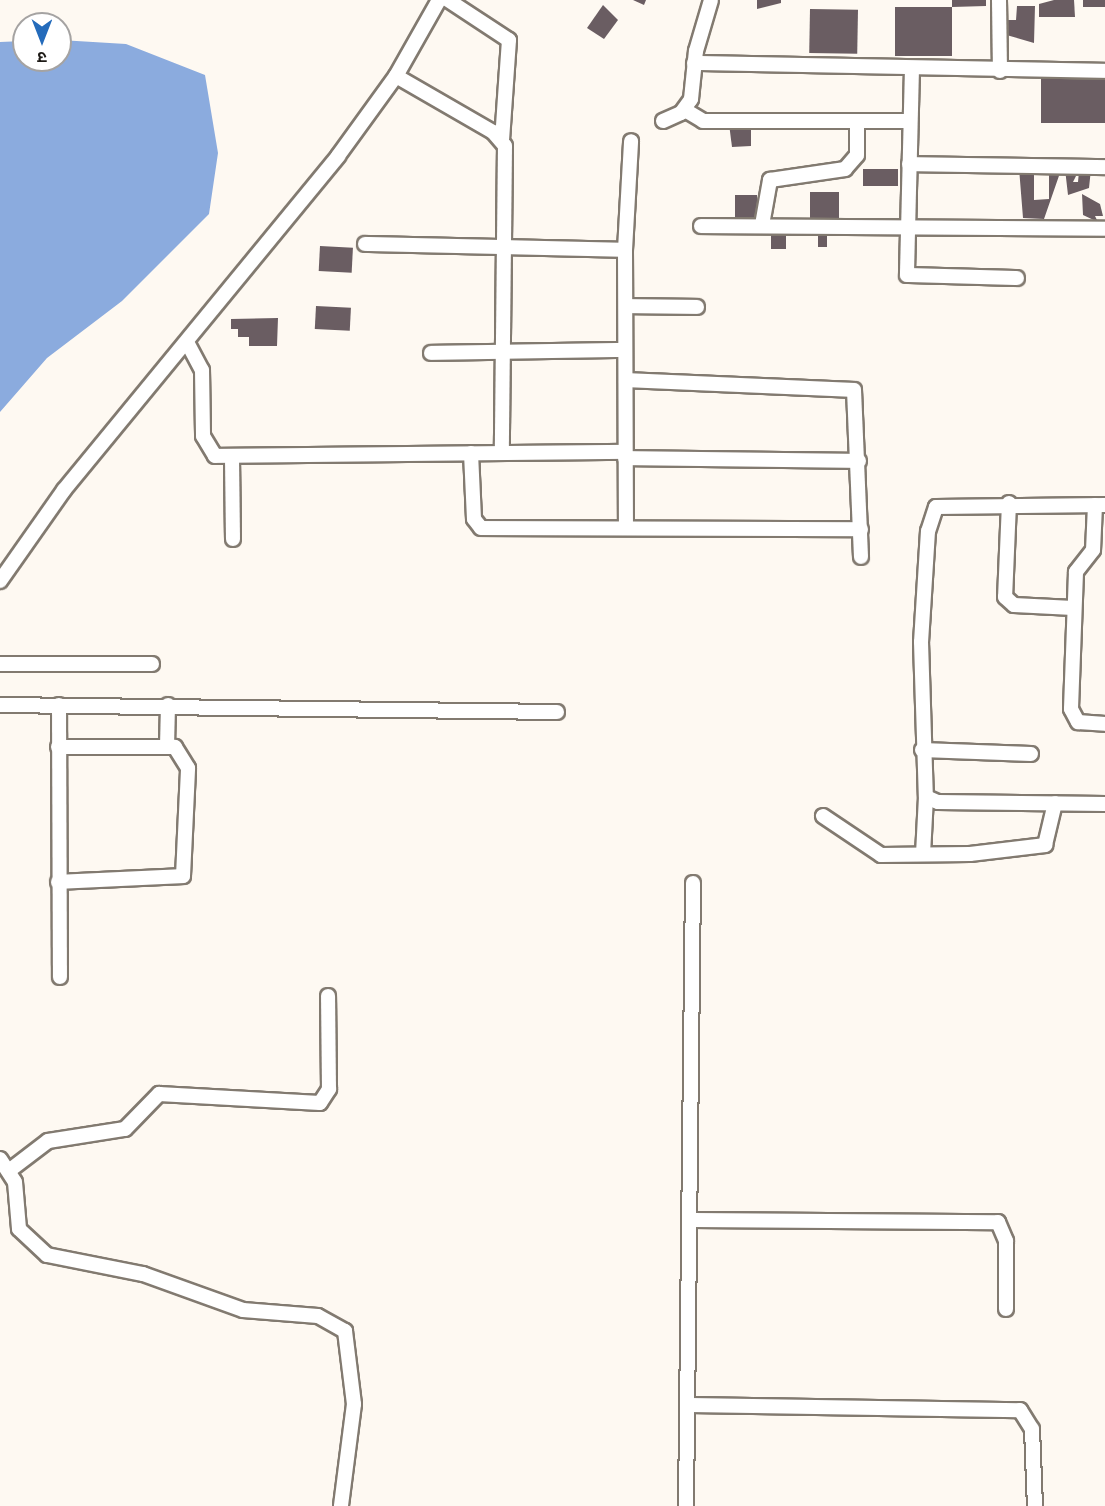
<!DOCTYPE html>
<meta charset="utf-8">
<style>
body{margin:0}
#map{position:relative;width:1105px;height:1506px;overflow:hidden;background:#fef9f2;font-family:Lato,"Noto Sans Devanagari",sans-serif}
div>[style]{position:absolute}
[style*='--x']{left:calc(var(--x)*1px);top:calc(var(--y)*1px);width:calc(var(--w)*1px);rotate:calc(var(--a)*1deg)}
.water>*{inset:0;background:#8babde}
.building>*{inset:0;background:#6a5d62;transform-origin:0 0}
.roads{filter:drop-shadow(2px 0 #827a70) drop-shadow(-2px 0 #827a70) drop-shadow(0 2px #827a70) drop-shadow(0 -2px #827a70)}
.street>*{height:14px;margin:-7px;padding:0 7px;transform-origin:7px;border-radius:7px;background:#fff}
span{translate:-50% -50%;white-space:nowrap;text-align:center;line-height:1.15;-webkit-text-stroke:6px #fff;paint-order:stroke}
.north{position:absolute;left:12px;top:12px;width:60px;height:60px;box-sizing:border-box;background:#fff;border:2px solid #a5a3a2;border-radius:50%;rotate:180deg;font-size:16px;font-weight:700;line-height:24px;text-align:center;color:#1d1a16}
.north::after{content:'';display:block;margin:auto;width:21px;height:27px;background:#246bbb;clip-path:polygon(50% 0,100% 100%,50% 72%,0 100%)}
</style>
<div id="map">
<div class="water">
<i style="clip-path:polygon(60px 40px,126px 44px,205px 75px,218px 153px,209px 214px,122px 301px,47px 358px,0 412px,0 42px,24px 41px,24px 60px,60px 60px)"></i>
</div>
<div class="building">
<i style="clip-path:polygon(633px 0,646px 0,644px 5px)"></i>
<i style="clip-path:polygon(757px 0,781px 0,781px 3px,757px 9px)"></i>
<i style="clip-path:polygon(952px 0,986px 0,986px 6px,952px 7px)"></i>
<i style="clip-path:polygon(1054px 0,1074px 0,1075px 17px,1039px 17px,1039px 4px)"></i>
<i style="left:1083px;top:0;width:22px;height:7px"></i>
<i style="clip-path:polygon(603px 5px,618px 20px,604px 39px,587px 28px)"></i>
<i style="clip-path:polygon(1017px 6px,1035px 6px,1034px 43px,1003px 34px,1003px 20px,1016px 20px)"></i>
<i style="left:952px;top:7px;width:49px;height:57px;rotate:90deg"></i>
<i style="left:810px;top:9px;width:48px;height:44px;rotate:1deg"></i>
<i style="left:1105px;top:77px;width:46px;height:64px;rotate:90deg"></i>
<i style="clip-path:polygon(729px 124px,751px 124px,751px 146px,732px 147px)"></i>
<i style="clip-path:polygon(1019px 168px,1034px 168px,1034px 200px,1049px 199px,1049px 171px,1061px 170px,1044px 219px,1023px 218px)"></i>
<i style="left:863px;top:169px;width:35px;height:17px"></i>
<i style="clip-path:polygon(1065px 169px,1077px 174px,1073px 182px,1078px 182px,1079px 171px,1091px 169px,1089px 188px,1068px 195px)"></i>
<i style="clip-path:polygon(810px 192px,839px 192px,839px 224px,810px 219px)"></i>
<i style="clip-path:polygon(1082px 194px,1100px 204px,1103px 216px,1095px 216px,1098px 222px,1083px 215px)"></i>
<i style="left:735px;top:195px;width:22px;height:26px"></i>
<i style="left:771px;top:229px;width:15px;height:20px"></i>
<i style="left:818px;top:230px;width:9px;height:17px"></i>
<i style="left:320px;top:246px;width:33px;height:25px;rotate:3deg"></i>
<i style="left:316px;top:306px;width:35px;height:23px;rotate:3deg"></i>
<i style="clip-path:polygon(278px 318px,277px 346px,249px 346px,249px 337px,238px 337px,238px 329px,231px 329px,231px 319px)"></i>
</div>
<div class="roads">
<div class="street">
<i style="--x:448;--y:0;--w:73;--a:33.3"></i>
<i style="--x:509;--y:40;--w:99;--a:94"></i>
<i style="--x:999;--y:0;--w:71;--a:89.2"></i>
<i style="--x:694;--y:63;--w:411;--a:1.1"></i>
<i style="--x:912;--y:68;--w:207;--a:91.4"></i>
<i style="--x:907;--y:275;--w:110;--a:1.6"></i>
<i style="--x:396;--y:76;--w:112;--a:30"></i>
<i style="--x:493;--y:132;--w:18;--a:49"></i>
<i style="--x:505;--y:146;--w:307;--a:90.6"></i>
<i style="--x:685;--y:110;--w:21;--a:31"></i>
<i style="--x:703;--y:121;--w:206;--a:0"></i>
<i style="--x:663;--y:121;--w:20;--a:-24"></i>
<i style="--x:681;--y:113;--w:17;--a:-54"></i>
<i style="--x:691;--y:99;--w:48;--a:-84.1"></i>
<i style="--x:696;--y:51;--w:53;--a:-73.6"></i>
<i style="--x:909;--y:164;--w:196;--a:0.9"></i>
<i style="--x:762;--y:225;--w:46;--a:-79.9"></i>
<i style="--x:770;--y:180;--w:76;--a:-8.3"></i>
<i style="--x:845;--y:169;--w:18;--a:-49"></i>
<i style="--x:857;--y:155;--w:33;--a:-90"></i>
<i style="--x:701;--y:226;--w:404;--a:0.4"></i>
<i style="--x:365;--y:244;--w:260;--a:1.3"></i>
<i style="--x:625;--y:250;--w:277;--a:89.8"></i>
<i style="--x:625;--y:250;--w:109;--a:-86.8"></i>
<i style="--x:626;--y:306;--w:71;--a:0.8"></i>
<i style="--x:188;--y:344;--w:30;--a:62"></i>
<i style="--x:202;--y:370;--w:66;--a:89.1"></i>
<i style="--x:203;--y:436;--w:23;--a:59"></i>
<i style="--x:215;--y:456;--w:410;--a:-0.6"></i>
<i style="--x:431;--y:353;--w:194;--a:-0.9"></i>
<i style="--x:626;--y:380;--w:228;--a:2.5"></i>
<i style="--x:854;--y:390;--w:167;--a:87.6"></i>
<i style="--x:471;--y:453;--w:66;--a:87.4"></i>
<i style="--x:474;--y:519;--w:11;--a:52"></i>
<i style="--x:481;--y:528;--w:380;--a:0.2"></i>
<i style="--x:232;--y:458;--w:81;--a:89.3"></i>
<i style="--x:625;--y:458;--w:234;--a:0.7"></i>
<i style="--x:1009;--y:503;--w:94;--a:92.4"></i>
<i style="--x:1005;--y:597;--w:12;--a:42"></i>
<i style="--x:1014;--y:605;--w:59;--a:2.9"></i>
<i style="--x:1095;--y:505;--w:45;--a:92.5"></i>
<i style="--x:1093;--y:550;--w:28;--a:128"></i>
<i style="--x:1076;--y:572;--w:137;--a:92.1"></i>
<i style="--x:1071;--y:709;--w:15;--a:62"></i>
<i style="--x:1078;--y:722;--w:27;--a:4"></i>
<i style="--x:1105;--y:505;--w:169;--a:179.3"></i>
<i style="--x:936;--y:507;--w:25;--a:108"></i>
<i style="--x:928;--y:531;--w:111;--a:93.6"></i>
<i style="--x:921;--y:642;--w:155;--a:88.2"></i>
<i style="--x:926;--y:797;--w:13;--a:23"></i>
<i style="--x:938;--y:802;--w:167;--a:0.7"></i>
<i style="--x:0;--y:581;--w:111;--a:-54.9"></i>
<i style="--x:64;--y:490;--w:432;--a:-50.6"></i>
<i style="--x:338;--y:156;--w:99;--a:-54.1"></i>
<i style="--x:396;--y:76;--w:87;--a:-60.5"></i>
<i style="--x:0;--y:664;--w:152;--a:0"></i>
<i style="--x:0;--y:705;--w:557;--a:0.72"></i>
<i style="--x:59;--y:705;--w:272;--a:89.8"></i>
<i style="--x:167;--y:746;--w:41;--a:-88.6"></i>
<i style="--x:922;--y:750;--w:109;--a:2.1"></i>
<i style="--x:823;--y:816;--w:70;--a:33.9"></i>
<i style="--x:881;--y:855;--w:89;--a:-0.6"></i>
<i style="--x:970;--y:854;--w:76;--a:-6.8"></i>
<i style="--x:1045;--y:845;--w:43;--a:-76.6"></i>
<i style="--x:923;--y:854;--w:57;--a:-87"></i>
<i style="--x:58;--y:882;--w:125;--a:-2.7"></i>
<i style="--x:183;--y:876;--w:108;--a:-87.3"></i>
<i style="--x:188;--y:768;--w:25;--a:-122"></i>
<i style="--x:175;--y:747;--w:117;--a:180"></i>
<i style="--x:0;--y:1159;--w:27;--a:57"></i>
<i style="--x:15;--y:1182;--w:47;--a:85.1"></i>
<i style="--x:19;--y:1229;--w:38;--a:43"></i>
<i style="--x:47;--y:1255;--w:98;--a:11.2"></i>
<i style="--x:143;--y:1274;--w:106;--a:19.8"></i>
<i style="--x:243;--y:1310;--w:75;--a:4.6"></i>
<i style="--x:318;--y:1316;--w:31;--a:29"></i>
<i style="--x:345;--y:1331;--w:74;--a:83"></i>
<i style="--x:354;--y:1404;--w:103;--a:97.3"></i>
<i style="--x:10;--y:1170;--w:48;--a:-37.3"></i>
<i style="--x:48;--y:1141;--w:78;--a:-8.9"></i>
<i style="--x:125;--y:1129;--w:49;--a:-45.8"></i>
<i style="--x:159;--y:1094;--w:161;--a:3.2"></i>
<i style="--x:320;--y:1103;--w:17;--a:-57"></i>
<i style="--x:329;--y:1089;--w:93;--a:-90.6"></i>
<i style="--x:693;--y:1220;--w:305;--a:0.4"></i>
<i style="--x:998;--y:1222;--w:21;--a:67"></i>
<i style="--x:1006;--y:1241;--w:68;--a:90"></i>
<i style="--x:690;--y:1405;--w:330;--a:0.9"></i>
<i style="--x:1020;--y:1410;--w:22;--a:58"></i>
<i style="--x:1032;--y:1429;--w:77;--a:87.8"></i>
<i style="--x:686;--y:1506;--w:623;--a:-89.36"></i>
</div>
</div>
<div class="north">उ</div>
</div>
